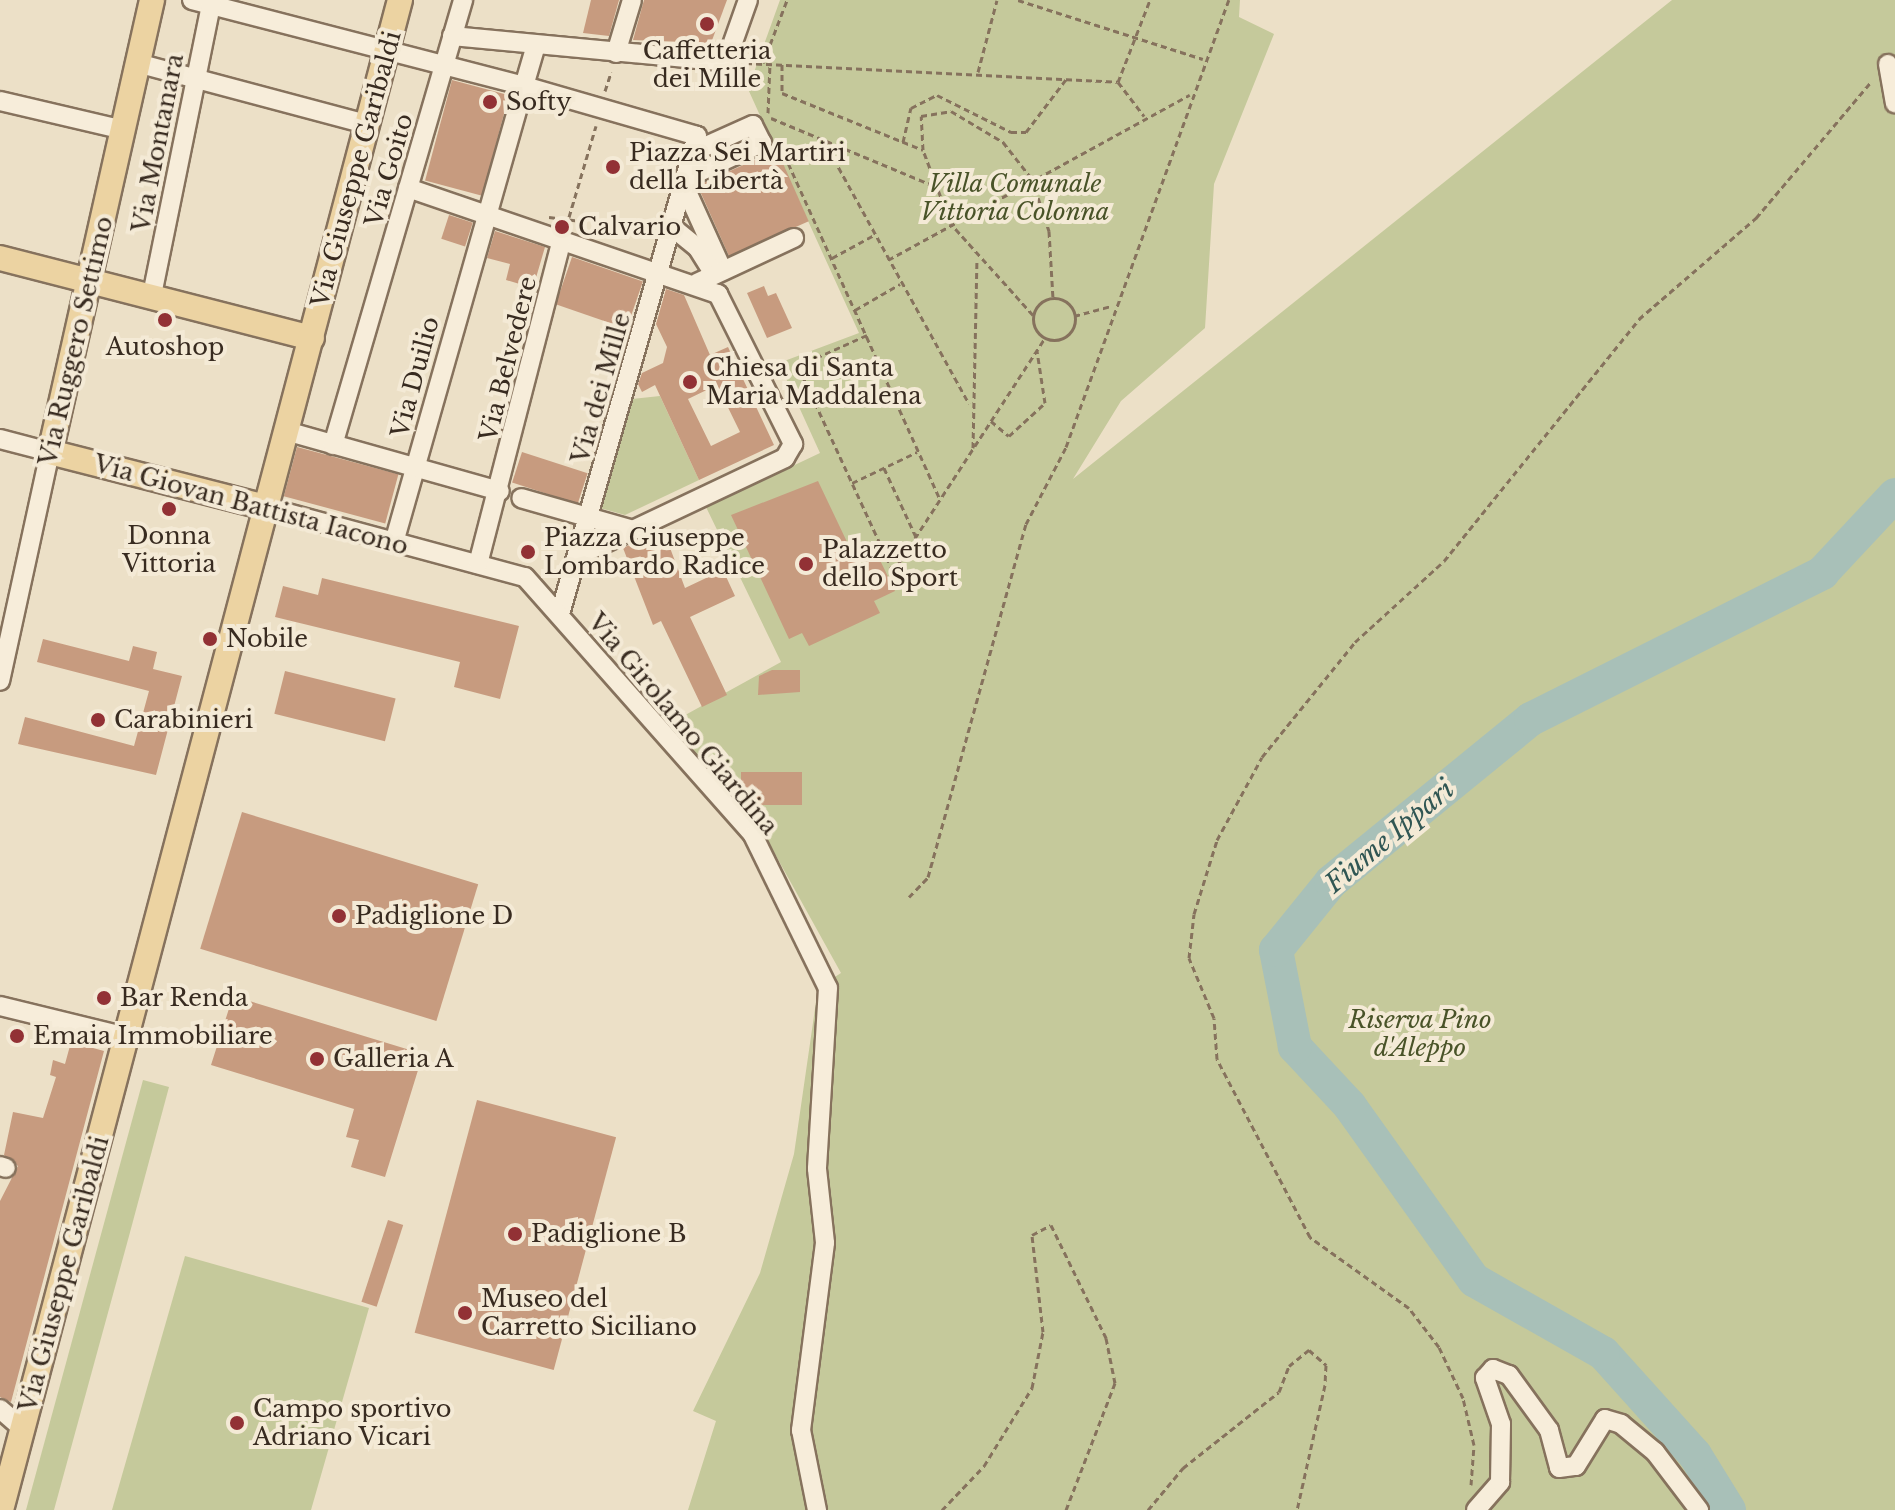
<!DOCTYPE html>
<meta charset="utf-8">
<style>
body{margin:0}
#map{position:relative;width:1895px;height:1510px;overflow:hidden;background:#ece0c7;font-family:"Libre Baskerville",serif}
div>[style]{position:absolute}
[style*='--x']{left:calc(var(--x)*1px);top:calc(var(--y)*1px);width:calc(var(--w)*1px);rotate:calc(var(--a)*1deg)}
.green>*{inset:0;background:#c5c99b}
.river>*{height:34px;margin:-17px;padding:0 17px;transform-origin:17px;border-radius:17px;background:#a8c0b8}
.building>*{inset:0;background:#c79b7f;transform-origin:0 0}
.path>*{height:3px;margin-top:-1.5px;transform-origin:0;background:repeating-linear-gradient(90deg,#86725d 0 6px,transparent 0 10px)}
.path>.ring{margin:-1.5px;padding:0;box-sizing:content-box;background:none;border:3px solid #86725d;border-radius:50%}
.roads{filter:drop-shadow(2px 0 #86725d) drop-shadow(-2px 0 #86725d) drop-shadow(0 2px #86725d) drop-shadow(0 -2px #86725d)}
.minor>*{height:18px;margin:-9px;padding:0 9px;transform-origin:9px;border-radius:9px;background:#f7edda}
.major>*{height:24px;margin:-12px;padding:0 12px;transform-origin:12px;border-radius:12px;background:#ecd3a2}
.dots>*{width:22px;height:22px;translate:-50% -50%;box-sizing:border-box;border:4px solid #f4ead6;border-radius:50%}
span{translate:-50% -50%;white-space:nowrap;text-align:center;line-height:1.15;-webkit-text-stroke:8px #f4ead6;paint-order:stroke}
.poi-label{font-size:24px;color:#382b20}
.left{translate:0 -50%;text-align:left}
.street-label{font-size:24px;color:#382b20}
.park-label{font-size:24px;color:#495328;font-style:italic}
.water-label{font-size:26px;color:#305653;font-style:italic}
</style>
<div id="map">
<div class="green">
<i style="clip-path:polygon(780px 0,1240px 0,1239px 17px,1274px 34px,1214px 184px,1205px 328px,1121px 401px,1073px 479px,1672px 0,1895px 0,1895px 1510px,688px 1510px,716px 1421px,693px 1411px,760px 1273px,794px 1154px,818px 988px,841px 973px,770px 845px,669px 724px,781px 662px,706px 507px,820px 453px,779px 363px,859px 333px,748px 89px)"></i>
<i style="clip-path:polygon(660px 396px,699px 480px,625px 515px,600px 508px,632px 399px)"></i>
<i style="clip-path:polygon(143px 1080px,169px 1087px,129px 1236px,54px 1510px,26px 1510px)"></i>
<i style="clip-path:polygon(185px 1256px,369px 1308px,311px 1510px,112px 1510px)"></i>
</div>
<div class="river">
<i style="--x:1729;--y:1510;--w:65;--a:-121.7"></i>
<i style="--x:1695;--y:1455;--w:137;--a:-132"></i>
<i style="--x:1603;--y:1353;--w:148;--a:-150.5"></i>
<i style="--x:1474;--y:1280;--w:214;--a:-125.5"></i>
<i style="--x:1350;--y:1106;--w:81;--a:-133"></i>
<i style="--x:1295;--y:1047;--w:99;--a:-101.1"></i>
<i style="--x:1276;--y:950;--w:87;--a:-51"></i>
<i style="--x:1331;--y:882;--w:258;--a:-39.2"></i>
<i style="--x:1531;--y:719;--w:326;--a:-26.6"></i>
<i style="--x:1822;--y:573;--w:107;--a:-46.9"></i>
</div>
<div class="building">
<i style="clip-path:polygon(591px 0,619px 0,609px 36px,583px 33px)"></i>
<i style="clip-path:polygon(644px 0,727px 0,711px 43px,633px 40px)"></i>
<i style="left:452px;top:80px;width:59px;height:104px;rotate:15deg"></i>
<i style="left:777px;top:150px;width:78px;height:87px;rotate:66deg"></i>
<i style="left:449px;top:215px;width:25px;height:25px;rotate:18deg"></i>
<i style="clip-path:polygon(495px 231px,545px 247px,533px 288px,506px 280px,510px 264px,487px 258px)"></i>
<i style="left:572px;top:257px;width:75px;height:50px;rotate:19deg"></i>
<i style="clip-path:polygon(764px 286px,768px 296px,776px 293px,792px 328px,767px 338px,747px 293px)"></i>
<i style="clip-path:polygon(evenodd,666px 289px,684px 295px,710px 355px,728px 347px,774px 445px,699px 480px,655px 385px,642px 392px,638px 384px,642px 373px,663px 363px,667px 347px,656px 324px,666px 289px,717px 385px,740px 432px,711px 446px,688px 399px,717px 385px)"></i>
<i style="left:297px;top:447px;width:105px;height:51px;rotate:15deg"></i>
<i style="left:522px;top:452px;width:69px;height:32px;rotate:18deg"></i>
<i style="clip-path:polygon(818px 481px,858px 565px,878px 556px,895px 591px,874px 601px,880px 613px,809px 646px,802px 633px,789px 639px,731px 515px)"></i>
<i style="clip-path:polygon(663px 529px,685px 588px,723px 570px,735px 596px,690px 617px,727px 695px,702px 707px,661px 621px,653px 625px,623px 548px)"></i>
<i style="clip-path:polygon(322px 578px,519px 626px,500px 699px,454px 687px,460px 662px,275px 617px,283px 586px,318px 595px)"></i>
<i style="clip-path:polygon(43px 639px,129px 661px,133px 646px,157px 652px,153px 669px,182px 676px,156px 775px,18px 744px,25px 717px,134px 746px,149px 691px,37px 662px)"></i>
<i style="clip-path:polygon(772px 670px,800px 670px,800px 692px,758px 695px,759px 676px)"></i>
<i style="left:285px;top:671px;width:114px;height:44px;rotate:14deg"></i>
<i style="left:741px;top:772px;width:61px;height:33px"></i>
<i style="left:242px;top:812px;width:247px;height:143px;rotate:17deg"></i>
<i style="clip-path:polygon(233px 996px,423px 1054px,385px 1177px,351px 1167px,359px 1140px,346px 1137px,354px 1109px,211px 1065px)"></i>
<i style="clip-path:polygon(71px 1042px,104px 1051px,11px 1402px,0 1397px,0 1201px,18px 1166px,4px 1155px,13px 1112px,43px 1118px,56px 1077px,50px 1075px,53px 1060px,65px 1064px)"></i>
<i style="left:477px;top:1100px;width:144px;height:241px;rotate:15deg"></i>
<i style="left:388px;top:1220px;width:16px;height:86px;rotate:18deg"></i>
</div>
<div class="path">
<i style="--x:1018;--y:0;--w:194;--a:17.7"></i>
<i style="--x:746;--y:63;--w:372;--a:2.9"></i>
<i style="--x:1118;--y:82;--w:43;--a:52.6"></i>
<i style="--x:763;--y:63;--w:67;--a:-69.1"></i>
<i style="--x:782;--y:64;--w:29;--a:90"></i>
<i style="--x:782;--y:93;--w:152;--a:22"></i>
<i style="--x:978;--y:72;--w:74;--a:-75.2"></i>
<i style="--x:1118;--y:82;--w:88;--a:-68.7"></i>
<i style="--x:605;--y:91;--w:20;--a:-72"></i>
<i style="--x:768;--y:113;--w:50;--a:-87.7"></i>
<i style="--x:771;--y:118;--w:180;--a:22.6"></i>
<i style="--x:824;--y:141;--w:300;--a:61.1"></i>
<i style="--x:903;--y:142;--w:35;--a:-77"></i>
<i style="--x:911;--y:108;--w:29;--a:-27"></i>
<i style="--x:937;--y:95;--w:83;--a:26.6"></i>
<i style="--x:1011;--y:132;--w:15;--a:0"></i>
<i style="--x:1026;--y:132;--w:68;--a:-52.8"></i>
<i style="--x:780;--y:145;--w:388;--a:65.7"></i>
<i style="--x:549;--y:217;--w:34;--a:7"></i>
<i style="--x:583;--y:221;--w:9;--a:103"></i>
<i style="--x:569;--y:217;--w:95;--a:-73.5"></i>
<i style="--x:832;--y:258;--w:48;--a:-28.7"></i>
<i style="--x:888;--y:260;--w:344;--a:-28.7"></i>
<i class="ring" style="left:1033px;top:298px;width:39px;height:39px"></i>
<i style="--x:855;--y:310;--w:52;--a:-30"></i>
<i style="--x:1033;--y:315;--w:122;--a:-132"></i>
<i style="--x:951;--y:224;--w:79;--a:-110.7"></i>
<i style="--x:923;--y:150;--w:34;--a:-93"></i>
<i style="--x:921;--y:116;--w:30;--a:-9"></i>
<i style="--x:951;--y:111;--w:61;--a:30.8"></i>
<i style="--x:1003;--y:142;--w:47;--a:51.9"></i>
<i style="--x:1032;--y:179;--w:55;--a:71.9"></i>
<i style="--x:1049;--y:231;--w:67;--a:86.6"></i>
<i style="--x:1074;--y:316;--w:38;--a:-15"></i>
<i style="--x:867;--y:335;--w:76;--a:155.8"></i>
<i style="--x:798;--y:366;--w:227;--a:65.2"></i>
<i style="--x:893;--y:572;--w:279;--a:-57"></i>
<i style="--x:991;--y:421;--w:23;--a:40"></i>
<i style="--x:1009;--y:436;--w:49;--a:-42.5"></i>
<i style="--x:1045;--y:403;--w:53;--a:-98.7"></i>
<i style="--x:973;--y:448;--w:188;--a:-88.8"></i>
<i style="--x:884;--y:468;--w:76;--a:65.1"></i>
<i style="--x:852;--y:483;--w:72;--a:-25.5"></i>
<i style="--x:909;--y:897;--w:28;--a:-46"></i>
<i style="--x:928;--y:877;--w:366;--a:-74.5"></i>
<i style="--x:1026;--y:524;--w:87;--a:-62.5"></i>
<i style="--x:1066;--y:447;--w:476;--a:-70"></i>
<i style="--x:1471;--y:1485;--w:40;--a:-85.7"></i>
<i style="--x:1474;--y:1445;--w:48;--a:-103.2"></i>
<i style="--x:1463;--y:1398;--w:56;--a:-115.2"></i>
<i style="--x:1439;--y:1347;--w:49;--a:-127.6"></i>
<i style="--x:1409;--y:1308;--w:122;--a:-144.4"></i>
<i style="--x:1310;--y:1237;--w:201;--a:-117.6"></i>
<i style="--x:1217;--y:1059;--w:41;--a:-94.2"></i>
<i style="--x:1214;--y:1018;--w:65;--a:-112.6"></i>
<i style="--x:1189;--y:958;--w:44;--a:-83.5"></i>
<i style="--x:1194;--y:914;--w:77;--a:-72.7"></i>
<i style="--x:1217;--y:840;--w:94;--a:-61.5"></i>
<i style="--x:1262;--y:757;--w:148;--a:-51"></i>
<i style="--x:1355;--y:642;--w:120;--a:-42.3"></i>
<i style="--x:1444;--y:561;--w:311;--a:-51.1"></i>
<i style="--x:1639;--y:319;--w:155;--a:-40.8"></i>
<i style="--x:1756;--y:218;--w:178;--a:-49.8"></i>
<i style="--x:942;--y:1510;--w:61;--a:-46.3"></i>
<i style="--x:984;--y:1466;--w:92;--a:-58.4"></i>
<i style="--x:1032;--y:1388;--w:57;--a:-78.9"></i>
<i style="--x:1043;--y:1332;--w:98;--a:-96.5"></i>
<i style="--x:1032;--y:1235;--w:21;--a:-28"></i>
<i style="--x:1051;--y:1225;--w:126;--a:64"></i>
<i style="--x:1106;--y:1338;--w:46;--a:78.7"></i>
<i style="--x:1115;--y:1383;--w:136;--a:111.1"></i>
<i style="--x:1148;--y:1510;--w:55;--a:-50.2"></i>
<i style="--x:1183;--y:1468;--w:122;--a:-38.4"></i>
<i style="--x:1279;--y:1392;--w:28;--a:-69"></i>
<i style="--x:1289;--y:1366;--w:26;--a:-39"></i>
<i style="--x:1309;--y:1350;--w:23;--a:41"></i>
<i style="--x:1326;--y:1365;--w:20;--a:93"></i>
<i style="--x:1325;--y:1385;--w:128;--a:102.6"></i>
</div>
<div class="roads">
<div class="minor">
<i style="--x:192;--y:0;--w:343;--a:14.5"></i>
<i style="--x:524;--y:86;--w:475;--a:105.9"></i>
<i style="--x:452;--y:36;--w:275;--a:5.4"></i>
<i style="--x:726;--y:62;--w:66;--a:-70.5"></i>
<i style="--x:536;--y:45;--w:43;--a:106.3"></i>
<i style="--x:524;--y:86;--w:180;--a:16.1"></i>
<i style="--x:697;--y:136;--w:498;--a:106"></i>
<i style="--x:616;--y:53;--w:55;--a:-73.2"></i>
<i style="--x:137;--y:63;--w:238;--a:14.9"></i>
<i style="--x:1888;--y:64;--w:40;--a:80"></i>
<i style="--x:0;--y:101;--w:127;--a:13.2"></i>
<i style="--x:686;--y:178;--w:84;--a:-24.7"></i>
<i style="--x:762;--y:143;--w:20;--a:-117"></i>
<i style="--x:753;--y:125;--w:66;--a:155.8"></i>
<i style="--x:684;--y:185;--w:94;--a:65.6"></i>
<i style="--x:408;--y:188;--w:328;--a:18.9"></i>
<i style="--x:718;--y:294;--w:168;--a:63.4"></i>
<i style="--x:793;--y:444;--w:16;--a:120"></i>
<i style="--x:785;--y:458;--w:168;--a:154.7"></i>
<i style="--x:633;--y:530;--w:116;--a:-164.1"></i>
<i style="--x:672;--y:227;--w:32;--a:39"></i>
<i style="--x:697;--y:247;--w:31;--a:58"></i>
<i style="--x:697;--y:283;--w:107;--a:-24.9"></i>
<i style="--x:152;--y:295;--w:301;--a:-78.5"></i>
<i style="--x:286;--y:431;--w:222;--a:15.7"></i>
<i style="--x:0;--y:439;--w:52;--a:14.6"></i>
<i style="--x:50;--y:452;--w:234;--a:102.3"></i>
<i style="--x:333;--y:445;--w:464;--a:-73.7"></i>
<i style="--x:265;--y:507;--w:269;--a:15.1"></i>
<i style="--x:525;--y:577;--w:344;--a:48.5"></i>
<i style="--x:753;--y:835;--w:170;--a:63.9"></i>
<i style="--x:828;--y:988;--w:181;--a:93.5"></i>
<i style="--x:817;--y:1169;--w:74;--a:83.8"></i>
<i style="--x:825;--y:1243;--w:189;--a:97.3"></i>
<i style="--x:801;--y:1430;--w:82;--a:78.7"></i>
<i style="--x:577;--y:556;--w:62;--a:-24.9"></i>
<i style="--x:478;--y:564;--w:332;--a:-75.5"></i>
<i style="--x:0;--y:1006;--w:131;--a:13.7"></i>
<i style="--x:0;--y:1166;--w:6;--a:18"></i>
<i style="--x:0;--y:1409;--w:30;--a:41"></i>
<i style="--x:1476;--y:1510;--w:37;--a:-49"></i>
<i style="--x:1500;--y:1482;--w:58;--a:-89"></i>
<i style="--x:1501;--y:1424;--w:49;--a:-109.2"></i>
<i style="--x:1485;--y:1378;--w:12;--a:-48"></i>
<i style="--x:1493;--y:1369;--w:17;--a:21"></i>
<i style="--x:1509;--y:1375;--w:68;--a:54"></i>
<i style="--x:1549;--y:1430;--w:39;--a:75"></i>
<i style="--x:1559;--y:1468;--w:17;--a:-7"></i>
<i style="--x:1576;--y:1466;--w:55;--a:-58.3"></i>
<i style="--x:1605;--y:1419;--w:17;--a:17"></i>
<i style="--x:1621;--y:1424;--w:44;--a:39.5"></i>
<i style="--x:1655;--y:1452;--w:73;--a:52.8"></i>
</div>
<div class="major">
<i style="--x:152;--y:0;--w:463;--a:102.7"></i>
<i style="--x:50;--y:452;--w:222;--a:14.3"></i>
<i style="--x:0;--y:258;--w:322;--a:14.4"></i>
<i style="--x:1;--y:1510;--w:1562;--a:-75.2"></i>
</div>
</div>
<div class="dots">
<i style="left:707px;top:24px;background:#923135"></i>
<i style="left:490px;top:102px;background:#923135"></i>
<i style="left:613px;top:167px;background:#923135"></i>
<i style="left:562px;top:227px;background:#923135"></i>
<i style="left:165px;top:320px;background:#923135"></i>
<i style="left:690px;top:382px;background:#923135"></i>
<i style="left:169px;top:509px;background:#923135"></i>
<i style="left:528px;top:552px;background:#923135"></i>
<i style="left:806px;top:564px;background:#923135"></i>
<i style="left:210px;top:639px;background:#923135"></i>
<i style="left:98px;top:720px;background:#923135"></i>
<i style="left:339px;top:916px;background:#923135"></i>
<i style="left:104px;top:998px;background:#923135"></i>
<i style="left:17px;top:1036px;background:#923135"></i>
<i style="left:317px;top:1059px;background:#923135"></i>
<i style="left:515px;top:1234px;background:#923135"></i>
<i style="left:465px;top:1313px;background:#923135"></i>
<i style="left:237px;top:1423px;background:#923135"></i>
</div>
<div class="poi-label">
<span style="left:707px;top:65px">Caffetteria<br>dei Mille</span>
<span class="left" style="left:506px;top:102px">Softy</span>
<span class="left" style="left:629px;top:167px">Piazza Sei Martiri<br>della Libertà</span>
<span class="left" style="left:578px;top:227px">Calvario</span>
<span style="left:165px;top:347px">Autoshop</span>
<span class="left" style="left:706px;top:382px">Chiesa di Santa<br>Maria Maddalena</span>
<span style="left:169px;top:550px">Donna<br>Vittoria</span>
<span class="left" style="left:544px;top:552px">Piazza Giuseppe<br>Lombardo Radice</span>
<span class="left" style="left:822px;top:564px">Palazzetto<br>dello Sport</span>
<span class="left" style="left:226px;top:639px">Nobile</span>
<span class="left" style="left:114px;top:720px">Carabinieri</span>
<span class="left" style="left:355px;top:916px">Padiglione D</span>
<span class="left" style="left:120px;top:998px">Bar Renda</span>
<span class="left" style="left:33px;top:1036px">Emaia Immobiliare</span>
<span class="left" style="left:333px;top:1059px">Galleria A</span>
<span class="left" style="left:531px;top:1234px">Padiglione B</span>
<span class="left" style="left:481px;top:1313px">Museo del<br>Carretto Siciliano</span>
<span class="left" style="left:253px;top:1423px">Campo sportivo<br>Adriano Vicari</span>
</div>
<div class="street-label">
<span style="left:158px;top:143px;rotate:-79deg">Via Montanara</span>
<span style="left:356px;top:169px;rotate:-75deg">Via Giuseppe Garibaldi</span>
<span style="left:389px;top:170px;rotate:-74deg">Via Goito</span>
<span style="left:76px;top:341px;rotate:-77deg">Via Ruggero Settimo</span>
<span style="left:508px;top:359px;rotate:-76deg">Via Belvedere</span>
<span style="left:415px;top:377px;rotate:-75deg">Via Duilio</span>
<span style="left:601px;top:388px;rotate:-74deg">Via dei Mille</span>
<span style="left:251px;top:505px;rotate:15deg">Via Giovan Battista Iacono</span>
<span style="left:683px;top:724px;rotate:50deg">Via Girolamo Giardina</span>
<span style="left:64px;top:1274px;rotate:-75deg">Via Giuseppe Garibaldi</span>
</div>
<div class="park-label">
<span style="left:1015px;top:198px">Villa Comunale<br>Vittoria Colonna</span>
<span style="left:1420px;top:1034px">Riserva Pino<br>d'Aleppo</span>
</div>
<div class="water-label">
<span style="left:1390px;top:837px;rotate:-40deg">Fiume Ippari</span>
</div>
</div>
